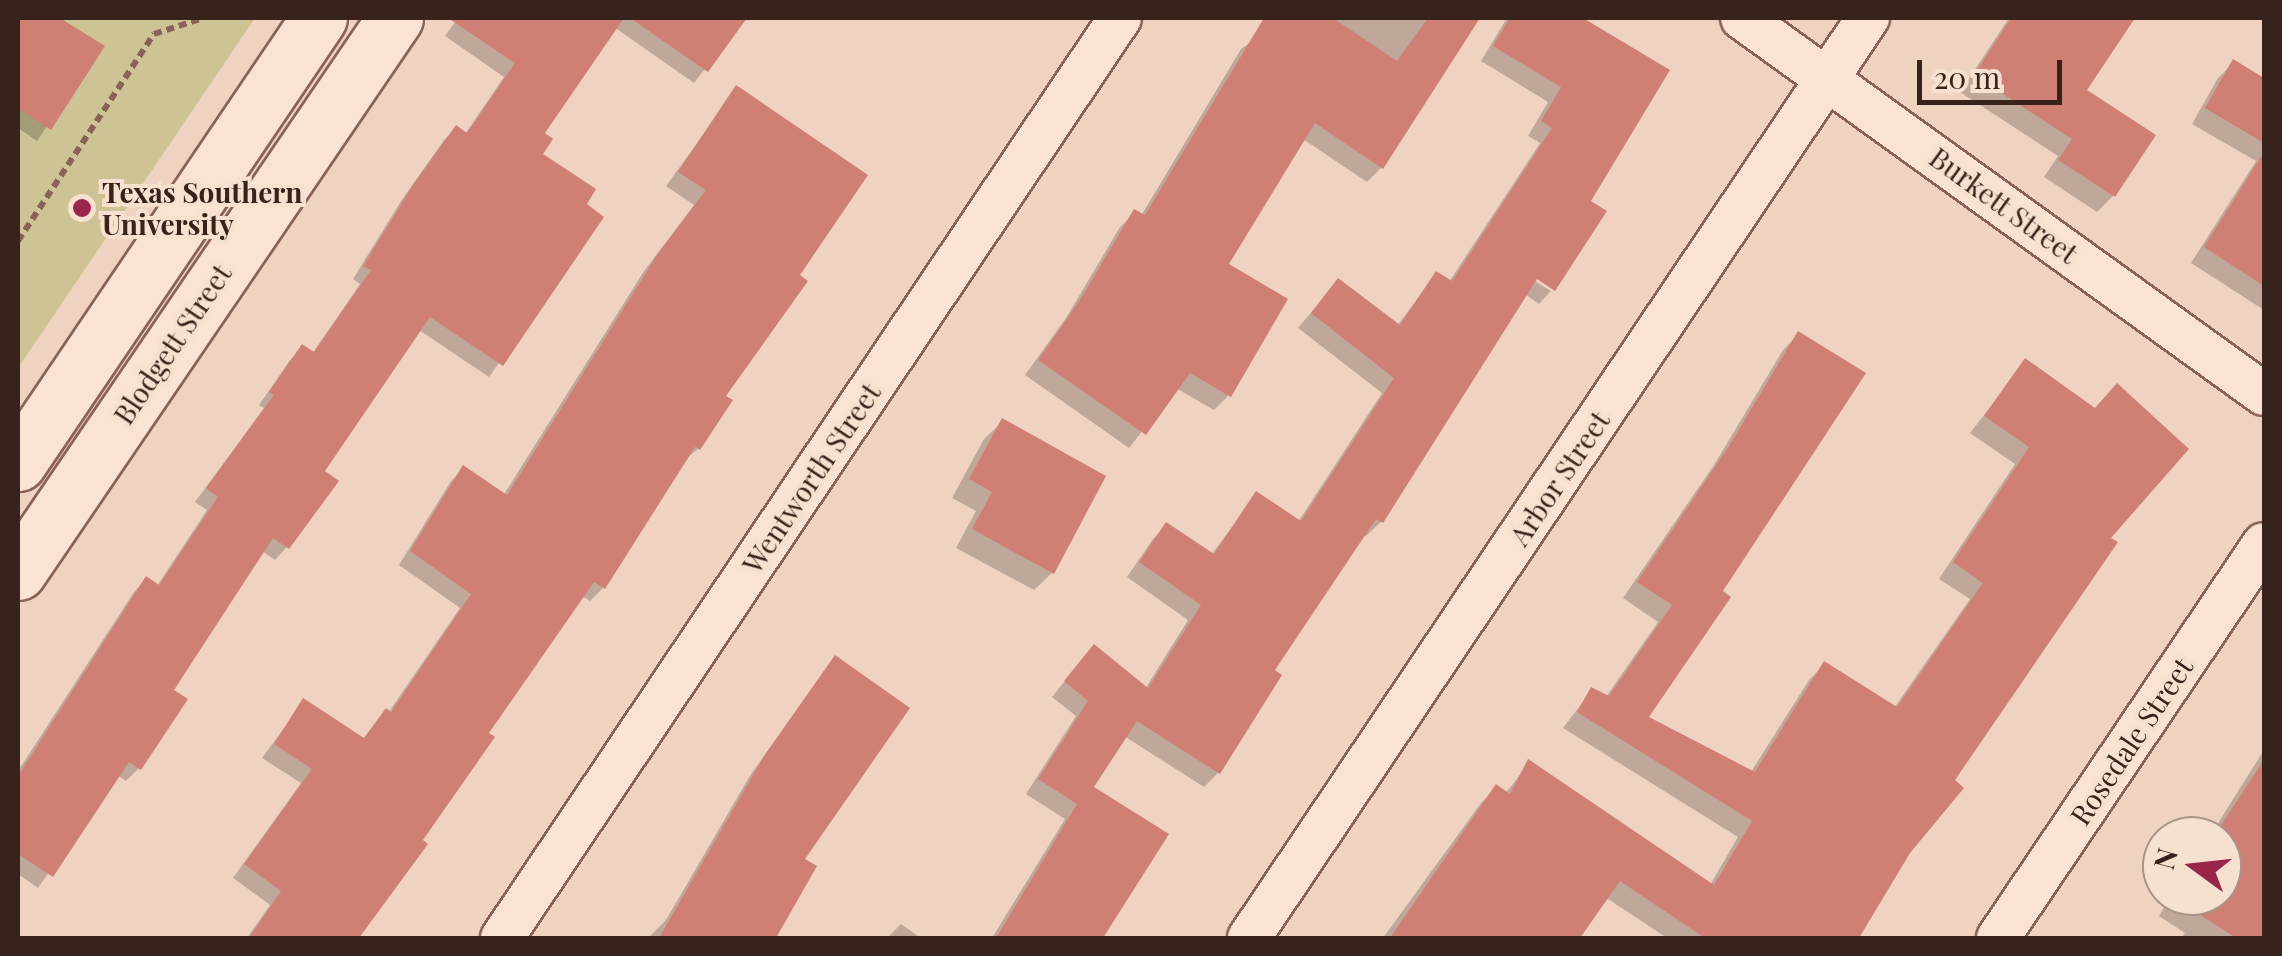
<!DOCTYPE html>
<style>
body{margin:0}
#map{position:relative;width:2282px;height:956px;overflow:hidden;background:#efd3c0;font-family:"Playfair Display",serif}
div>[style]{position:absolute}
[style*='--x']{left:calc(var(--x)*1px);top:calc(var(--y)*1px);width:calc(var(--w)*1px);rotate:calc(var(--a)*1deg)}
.green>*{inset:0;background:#cdc394}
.shadow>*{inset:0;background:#0003}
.building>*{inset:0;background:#cf7f74}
.path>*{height:6px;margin-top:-3px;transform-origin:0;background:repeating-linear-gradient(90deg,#896357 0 8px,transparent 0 13px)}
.roads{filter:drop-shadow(2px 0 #896357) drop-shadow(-2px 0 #896357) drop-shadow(0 2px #896357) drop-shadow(0 -2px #896357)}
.street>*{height:42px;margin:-21px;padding:0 21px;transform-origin:21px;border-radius:21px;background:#fae3d3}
.secondary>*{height:55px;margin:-27.5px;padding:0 27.5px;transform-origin:27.5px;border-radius:27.5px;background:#fae3d3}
.dots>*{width:28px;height:28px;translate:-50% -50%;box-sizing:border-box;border:5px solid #f6e0d0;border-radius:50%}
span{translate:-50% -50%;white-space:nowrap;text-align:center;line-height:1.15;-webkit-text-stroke:8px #f6e0d0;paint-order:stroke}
.poi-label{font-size:28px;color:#38221c;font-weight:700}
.left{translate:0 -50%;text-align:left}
.street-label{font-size:28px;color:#38221c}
.frame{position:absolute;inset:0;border:20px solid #38221c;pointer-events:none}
.north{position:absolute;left:2142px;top:816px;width:100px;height:100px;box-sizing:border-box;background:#f6e0d0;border:2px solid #aa9488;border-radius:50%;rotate:285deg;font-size:28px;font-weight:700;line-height:40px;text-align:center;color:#38221c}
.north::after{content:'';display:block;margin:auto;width:35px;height:45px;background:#992548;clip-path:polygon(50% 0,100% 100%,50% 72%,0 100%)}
.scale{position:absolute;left:1917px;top:60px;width:145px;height:45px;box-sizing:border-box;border:5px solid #38221c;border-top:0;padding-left:12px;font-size:30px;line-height:35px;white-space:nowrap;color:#38221c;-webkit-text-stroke:8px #f6e0d0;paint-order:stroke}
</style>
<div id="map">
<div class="green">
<i style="clip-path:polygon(18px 18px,255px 18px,18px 368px)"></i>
</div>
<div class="shadow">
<i style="clip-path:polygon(18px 18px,55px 18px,101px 46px,37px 141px,18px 128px)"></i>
<i style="clip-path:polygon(458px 18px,744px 18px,694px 83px,614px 27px,542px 134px,539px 155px,583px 205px,601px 218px,489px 377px,419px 330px,321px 471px,287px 547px,275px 560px,262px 551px,171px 691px,139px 768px,126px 781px,117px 775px,38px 888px,18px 874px,18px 771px,134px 592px,146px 579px,157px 586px,207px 510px,195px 502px,264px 408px,259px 405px,290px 360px,303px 347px,312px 354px,360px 284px,353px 279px,401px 201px,444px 140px,456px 128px,465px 134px,504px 77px,445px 36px)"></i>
<i style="clip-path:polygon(1285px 18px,1456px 18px,1471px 28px,1381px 168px,1367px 182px,1303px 139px,1226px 265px,1229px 395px,1214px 410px,1176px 388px,1129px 448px,1025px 375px,1066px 318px,1120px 227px,1135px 212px,1141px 216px,1241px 49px)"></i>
<i style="clip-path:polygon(1507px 18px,1578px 18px,1667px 71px,1525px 275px,1551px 291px,1539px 304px,1525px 294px,1381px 522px,1366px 536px,1363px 534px,1271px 671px,1219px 772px,1204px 787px,1124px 736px,1091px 788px,1165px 835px,1101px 938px,992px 938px,1065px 819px,1026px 794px,1076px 716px,1052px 697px,1080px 662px,1145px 689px,1188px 620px,1127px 577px,1153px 539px,1167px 525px,1211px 555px,1257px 494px,1298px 522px,1382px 393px,1298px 328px,1338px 281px,1397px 326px,1436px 274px,1449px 282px,1540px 143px,1528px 136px,1548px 102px,1481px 61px)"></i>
<i style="clip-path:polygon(2009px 18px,2134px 18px,2084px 90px,2153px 136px,2113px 196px,2097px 212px,2044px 177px,2058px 156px,1960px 92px)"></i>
<i style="clip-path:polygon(2233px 63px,2264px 81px,2264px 310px,2191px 263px,2256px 161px,2192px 124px,2218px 78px)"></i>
<i style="clip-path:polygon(737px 88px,796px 276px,723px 396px,730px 401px,698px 449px,683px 461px,603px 588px,590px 601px,582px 596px,486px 734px,419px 840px,425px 844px,356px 938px,247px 938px,270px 905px,233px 878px,301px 783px,262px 758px,304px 701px,362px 740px,388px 713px,460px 608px,399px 565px,451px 481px,464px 468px,503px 496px,644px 271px,694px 205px,666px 186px)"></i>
<i style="clip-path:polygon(1799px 334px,1720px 592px,1646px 718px,1751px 772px,1809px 680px,1825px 664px,1894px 708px,1970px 599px,1939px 579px,2015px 464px,1970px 433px,2026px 361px,2107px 538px,1856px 938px,1667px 938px,1605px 897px,1577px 938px,1383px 938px,1481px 803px,1496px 788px,1505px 794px,1529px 763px,1710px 885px,1738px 837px,1563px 728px,1592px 690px,1606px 697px,1658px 622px,1623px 598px,1714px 465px,1783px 350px)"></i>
<i style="clip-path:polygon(1002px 422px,1052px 573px,1034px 590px,956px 548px,976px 511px,952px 498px,984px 439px)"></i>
<i style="clip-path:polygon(835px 659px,801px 859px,814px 867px,773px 938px,648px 938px,666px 920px,751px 774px)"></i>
<i style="clip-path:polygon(2264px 750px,2264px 927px,2257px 938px,2181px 938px,2185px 933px,2159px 916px,2171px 896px,2222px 896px,2222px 836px,2210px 836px)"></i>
<i style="clip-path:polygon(901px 924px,921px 938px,887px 938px)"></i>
</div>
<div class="building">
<i style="clip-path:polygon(18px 18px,60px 18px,105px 46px,51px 130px,18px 108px)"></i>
<i style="clip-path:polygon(448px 18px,624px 18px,545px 133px,553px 139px,543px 154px,596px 189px,587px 204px,604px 217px,503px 366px,430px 317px,325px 471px,339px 481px,289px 549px,273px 538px,174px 690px,188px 699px,141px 770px,129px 762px,53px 877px,18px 854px,18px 776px,146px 576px,159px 585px,218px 497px,206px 488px,274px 395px,269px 392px,302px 344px,314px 352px,371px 270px,363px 266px,413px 185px,456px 125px,467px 133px,515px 63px)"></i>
<i style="clip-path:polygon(630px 18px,747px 18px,708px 72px)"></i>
<i style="clip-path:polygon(1264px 18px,1333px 18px,1397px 61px,1428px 18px,1480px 18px,1383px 169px,1315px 123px,1229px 264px,1288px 299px,1231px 397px,1190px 373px,1146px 435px,1038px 360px,1080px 300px,1134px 209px,1145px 215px)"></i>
<i style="clip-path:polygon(1510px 18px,1583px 18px,1670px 70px,1591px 201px,1607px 211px,1555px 291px,1537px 279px,1383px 523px,1376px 519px,1275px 670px,1282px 675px,1220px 774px,1137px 721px,1094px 787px,1169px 834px,1103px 938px,996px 938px,1077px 804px,1038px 779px,1088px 701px,1064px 681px,1094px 644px,1148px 688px,1201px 605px,1139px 562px,1166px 522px,1214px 554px,1256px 491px,1301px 521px,1394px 378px,1311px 313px,1338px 278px,1400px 325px,1436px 271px,1452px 281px,1552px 128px,1541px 121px,1561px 87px,1493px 46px)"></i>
<i style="clip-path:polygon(2011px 18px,2135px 18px,2087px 90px,2156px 135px,2115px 197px,2058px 160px,2072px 139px,1974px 75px)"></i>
<i style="clip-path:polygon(2233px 59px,2264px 78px,2264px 143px,2205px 108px)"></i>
<i style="clip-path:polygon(736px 85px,868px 175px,800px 275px,808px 281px,726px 396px,733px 400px,700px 450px,695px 447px,605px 589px,594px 582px,489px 733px,495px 737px,423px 840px,428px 844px,359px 938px,249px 938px,281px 891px,244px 864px,312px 769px,274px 744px,303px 698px,364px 738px,386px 708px,391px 712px,471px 594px,410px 551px,463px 465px,507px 495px,657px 255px,706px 190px,678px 172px)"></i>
<i style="clip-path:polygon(2264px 152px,2264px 286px,2204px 247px)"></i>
<i style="clip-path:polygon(1798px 331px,1866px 373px,1723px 591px,1731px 597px,1649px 717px,1755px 772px,1824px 661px,1897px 707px,1983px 583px,1953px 562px,2029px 447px,1984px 416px,2025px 358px,2095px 408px,2117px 383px,2189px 449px,2111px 538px,2118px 542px,1955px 780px,1964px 788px,1910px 853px,1859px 938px,1705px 938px,1620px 881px,1580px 938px,1390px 938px,1496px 784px,1510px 794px,1528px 759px,1714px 885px,1752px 821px,1577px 712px,1591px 687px,1609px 696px,1672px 605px,1637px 582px,1729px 446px)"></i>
<i style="clip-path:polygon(1002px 418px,1106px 476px,1054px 574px,972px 529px,992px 492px,969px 479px)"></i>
<i style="clip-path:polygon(835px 655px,910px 708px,805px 859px,817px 866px,776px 938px,659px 938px,764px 756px)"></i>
<i style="clip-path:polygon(2264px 760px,2264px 938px,2236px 938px,2174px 898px,2222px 896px,2222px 836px,2214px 836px)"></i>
</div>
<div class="path">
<i style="--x:18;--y:241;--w:248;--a:-56.7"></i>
<i style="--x:154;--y:34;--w:52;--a:-18.1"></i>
</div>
<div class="roads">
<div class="street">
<i style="--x:1742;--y:18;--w:643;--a:35.77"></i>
<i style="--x:502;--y:938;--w:1108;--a:-56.11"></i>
<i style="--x:1249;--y:938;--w:1109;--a:-56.07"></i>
<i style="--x:1998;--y:938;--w:475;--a:-56"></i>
</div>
<div class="secondary">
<i style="--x:18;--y:463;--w:537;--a:-55.93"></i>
<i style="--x:18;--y:572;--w:670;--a:-55.76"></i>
</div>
</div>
<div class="dots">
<i style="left:82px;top:208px;background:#992548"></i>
</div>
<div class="poi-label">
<span class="left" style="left:102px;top:208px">Texas Southern<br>University</span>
</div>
<div class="street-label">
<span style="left:2004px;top:205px;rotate:36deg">Burkett Street</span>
<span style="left:172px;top:344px;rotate:-56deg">Blodgett Street</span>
<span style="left:811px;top:478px;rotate:-56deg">Wentworth Street</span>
<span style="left:1559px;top:478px;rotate:-56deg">Arbor Street</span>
<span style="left:2131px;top:741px;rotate:-56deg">Rosedale Street</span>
</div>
<div class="frame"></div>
<div class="north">N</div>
<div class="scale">20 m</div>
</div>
